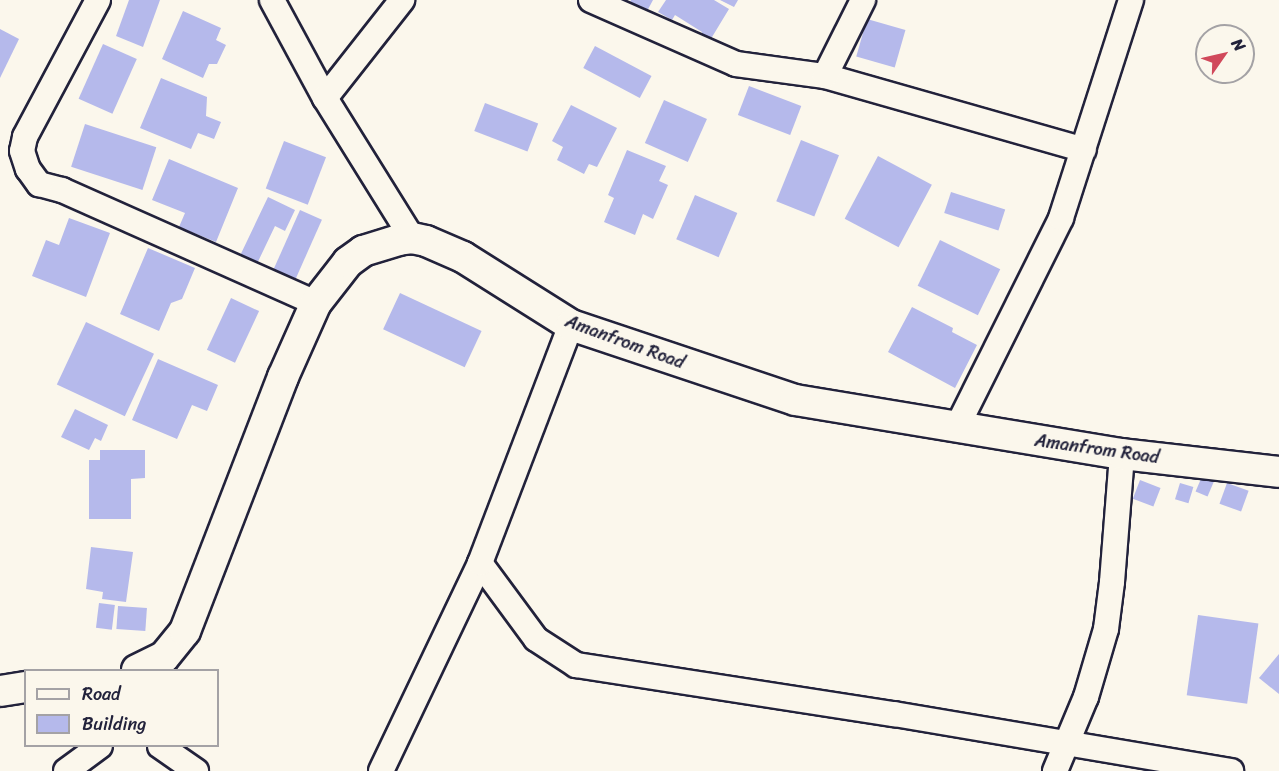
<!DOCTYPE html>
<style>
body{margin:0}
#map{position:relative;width:1279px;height:771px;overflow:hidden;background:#fbf7ec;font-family:Sriracha,sans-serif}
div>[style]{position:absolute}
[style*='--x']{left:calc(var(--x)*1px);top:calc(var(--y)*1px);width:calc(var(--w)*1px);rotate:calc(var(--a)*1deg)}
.building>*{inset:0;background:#b5b9eb;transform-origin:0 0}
.roads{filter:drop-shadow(2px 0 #22223b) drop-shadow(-2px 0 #22223b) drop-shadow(0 2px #22223b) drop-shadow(0 -2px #22223b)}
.minor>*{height:24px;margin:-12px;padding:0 12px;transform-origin:12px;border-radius:12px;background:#fbf7ec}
.tertiary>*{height:30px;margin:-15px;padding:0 15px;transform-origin:15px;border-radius:15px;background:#fbf7ec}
span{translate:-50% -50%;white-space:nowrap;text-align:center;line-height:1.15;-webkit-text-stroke:4.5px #fbf7ec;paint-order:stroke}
.street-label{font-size:18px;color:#22223b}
.legend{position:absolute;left:24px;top:669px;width:195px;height:78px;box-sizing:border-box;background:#fbf7ec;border:2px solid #a4a2a5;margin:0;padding:8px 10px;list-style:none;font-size:18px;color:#22223b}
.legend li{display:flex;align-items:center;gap:12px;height:30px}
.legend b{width:30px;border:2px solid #a4a2a5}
.north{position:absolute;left:1195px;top:24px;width:60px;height:60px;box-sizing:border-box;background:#fbf7ec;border:2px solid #a4a2a5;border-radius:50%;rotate:56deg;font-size:16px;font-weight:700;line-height:24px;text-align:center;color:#22223b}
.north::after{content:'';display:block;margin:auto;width:21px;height:27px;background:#d1495b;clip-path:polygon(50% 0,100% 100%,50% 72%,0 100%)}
</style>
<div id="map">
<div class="building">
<i style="clip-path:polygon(129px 0,160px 0,143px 47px,116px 36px)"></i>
<i style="clip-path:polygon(631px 0,653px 0,646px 13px,629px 4px)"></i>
<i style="clip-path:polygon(666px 0,714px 0,729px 9px,709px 42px,701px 37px,702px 32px,675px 15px,672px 20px,658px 12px)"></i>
<i style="clip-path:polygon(720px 0,738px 0,734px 7px)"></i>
<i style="clip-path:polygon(183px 11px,221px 28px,216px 40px,226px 45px,217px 64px,209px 64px,203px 78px,162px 59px)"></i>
<i style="left:867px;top:19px;width:40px;height:39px;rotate:16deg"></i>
<i style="clip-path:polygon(0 29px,19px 39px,0 78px)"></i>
<i style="left:103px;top:44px;width:37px;height:60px;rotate:24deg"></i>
<i style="left:595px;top:46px;width:64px;height:25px;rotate:28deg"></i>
<i style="clip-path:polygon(161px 78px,207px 97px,206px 116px,221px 122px,214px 139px,198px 133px,191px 149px,140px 128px)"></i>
<i style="left:749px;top:86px;width:56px;height:31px;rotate:21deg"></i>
<i style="left:664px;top:100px;width:47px;height:47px;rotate:24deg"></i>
<i style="left:485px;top:103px;width:57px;height:30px;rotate:21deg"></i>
<i style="clip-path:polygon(571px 105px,617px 128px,597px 167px,589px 164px,584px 174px,557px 160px,563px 147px,552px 141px)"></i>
<i style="left:85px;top:124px;width:75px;height:45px;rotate:18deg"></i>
<i style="left:801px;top:140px;width:41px;height:66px;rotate:22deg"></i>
<i style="left:284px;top:141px;width:45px;height:51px;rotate:21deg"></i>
<i style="clip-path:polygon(627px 150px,666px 166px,659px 181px,668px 185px,653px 219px,643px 214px,635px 235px,604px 222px,614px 198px,608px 195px)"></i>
<i style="left:878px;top:156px;width:61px;height:71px;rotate:28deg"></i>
<i style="clip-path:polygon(169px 159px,238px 188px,216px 242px,179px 227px,185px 213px,152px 200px)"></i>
<i style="left:951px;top:192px;width:57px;height:22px;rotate:18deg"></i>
<i style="left:695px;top:195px;width:46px;height:48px;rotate:23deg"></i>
<i style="clip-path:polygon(268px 197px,295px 210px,285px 231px,275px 226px,254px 270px,237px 262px)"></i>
<i style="left:300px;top:210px;width:24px;height:68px;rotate:24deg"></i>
<i style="clip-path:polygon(69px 218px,110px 233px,86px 297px,32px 276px,46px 240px,59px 245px)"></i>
<i style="left:940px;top:240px;width:67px;height:51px;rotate:26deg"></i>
<i style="clip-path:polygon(148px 248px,195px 268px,182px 299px,171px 303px,159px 331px,120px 314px)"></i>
<i style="left:400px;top:293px;width:90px;height:40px;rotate:25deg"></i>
<i style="left:231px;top:298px;width:31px;height:57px;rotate:25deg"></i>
<i style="clip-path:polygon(912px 307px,953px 328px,952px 332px,977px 345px,955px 388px,888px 352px)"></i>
<i style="left:86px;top:322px;width:75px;height:69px;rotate:25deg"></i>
<i style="clip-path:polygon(158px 359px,218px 385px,207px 411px,192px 405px,177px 439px,132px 420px)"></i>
<i style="clip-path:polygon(75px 409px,108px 425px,101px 441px,95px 438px,89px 450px,61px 437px)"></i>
<i style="clip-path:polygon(100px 450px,145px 450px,145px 478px,131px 479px,131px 519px,89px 519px,89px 460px,100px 460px)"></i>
<i style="left:1203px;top:474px;width:13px;height:19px;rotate:23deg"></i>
<i style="left:1140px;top:480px;width:22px;height:20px;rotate:21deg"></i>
<i style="left:1180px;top:483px;width:14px;height:17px;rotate:17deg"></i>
<i style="left:1227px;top:483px;width:23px;height:22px;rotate:20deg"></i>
<i style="clip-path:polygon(91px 547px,133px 552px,126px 602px,102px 599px,103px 592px,86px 589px)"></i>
<i style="left:99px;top:603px;width:16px;height:25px;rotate:7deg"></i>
<i style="left:118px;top:606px;width:29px;height:23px;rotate:4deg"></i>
<i style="left:1198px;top:615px;width:61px;height:81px;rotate:8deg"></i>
<i style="clip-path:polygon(1279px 654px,1279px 694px,1259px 678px)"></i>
</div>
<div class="roads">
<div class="minor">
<i style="--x:98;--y:0;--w:155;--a:118.1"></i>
<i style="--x:25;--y:137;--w:14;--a:102"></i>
<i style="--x:22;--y:151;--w:19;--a:72"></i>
<i style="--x:28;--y:169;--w:19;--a:54"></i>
<i style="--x:39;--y:184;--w:24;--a:15"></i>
<i style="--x:62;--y:190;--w:278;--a:24"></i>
<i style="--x:272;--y:0;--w:111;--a:61.6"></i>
<i style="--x:325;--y:98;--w:165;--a:58.1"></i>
<i style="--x:591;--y:0;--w:158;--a:23.8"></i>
<i style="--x:736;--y:64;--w:90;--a:7.7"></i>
<i style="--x:825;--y:76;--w:269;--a:15.9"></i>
<i style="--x:825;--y:76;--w:85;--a:-63.4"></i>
<i style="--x:325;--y:98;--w:125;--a:-51.8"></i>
<i style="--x:957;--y:427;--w:233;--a:-63.5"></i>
<i style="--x:1061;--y:218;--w:229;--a:-72.2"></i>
<i style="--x:480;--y:563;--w:94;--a:53.6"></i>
<i style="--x:536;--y:639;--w:48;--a:33"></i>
<i style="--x:576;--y:665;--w:322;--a:8.8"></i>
<i style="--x:894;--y:714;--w:342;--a:9.6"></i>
<i style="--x:160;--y:746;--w:44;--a:34.8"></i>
<i style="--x:66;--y:771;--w:42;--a:-36.3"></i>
<i style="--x:381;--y:771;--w:230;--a:-64.5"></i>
<i style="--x:480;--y:563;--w:255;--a:-69.1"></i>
<i style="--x:1055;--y:771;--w:80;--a:-67.3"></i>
<i style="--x:1086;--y:697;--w:71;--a:-73.6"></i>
<i style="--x:1106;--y:629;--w:47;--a:-82.7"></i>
<i style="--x:1112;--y:582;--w:128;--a:-85.5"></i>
</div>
<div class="tertiary">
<i style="--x:137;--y:670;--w:30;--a:-26"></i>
<i style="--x:164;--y:657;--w:33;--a:-51"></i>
<i style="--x:185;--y:631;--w:272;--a:-68.9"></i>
<i style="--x:283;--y:377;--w:81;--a:-66"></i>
<i style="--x:316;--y:303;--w:52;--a:-52"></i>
<i style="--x:348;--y:262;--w:19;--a:-36"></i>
<i style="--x:363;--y:251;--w:37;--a:-17"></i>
<i style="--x:398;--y:240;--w:14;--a:-8"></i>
<i style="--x:412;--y:238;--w:14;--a:12"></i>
<i style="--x:426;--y:241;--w:40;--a:23.4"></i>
<i style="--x:463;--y:257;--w:128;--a:32.2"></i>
<i style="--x:571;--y:325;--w:236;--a:18.5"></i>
<i style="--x:795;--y:400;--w:331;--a:9.4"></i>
<i style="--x:1122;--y:454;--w:158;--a:6.5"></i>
<i style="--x:0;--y:691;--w:26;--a:-9"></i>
</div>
</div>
<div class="street-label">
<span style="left:625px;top:342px;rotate:20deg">Amanfrom Road</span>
<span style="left:1097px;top:449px;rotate:8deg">Amanfrom Road</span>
</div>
<ul class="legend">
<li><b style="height:8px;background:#fbf7ec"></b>Road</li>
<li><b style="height:16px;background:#b5b9eb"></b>Building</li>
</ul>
<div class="north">N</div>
</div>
